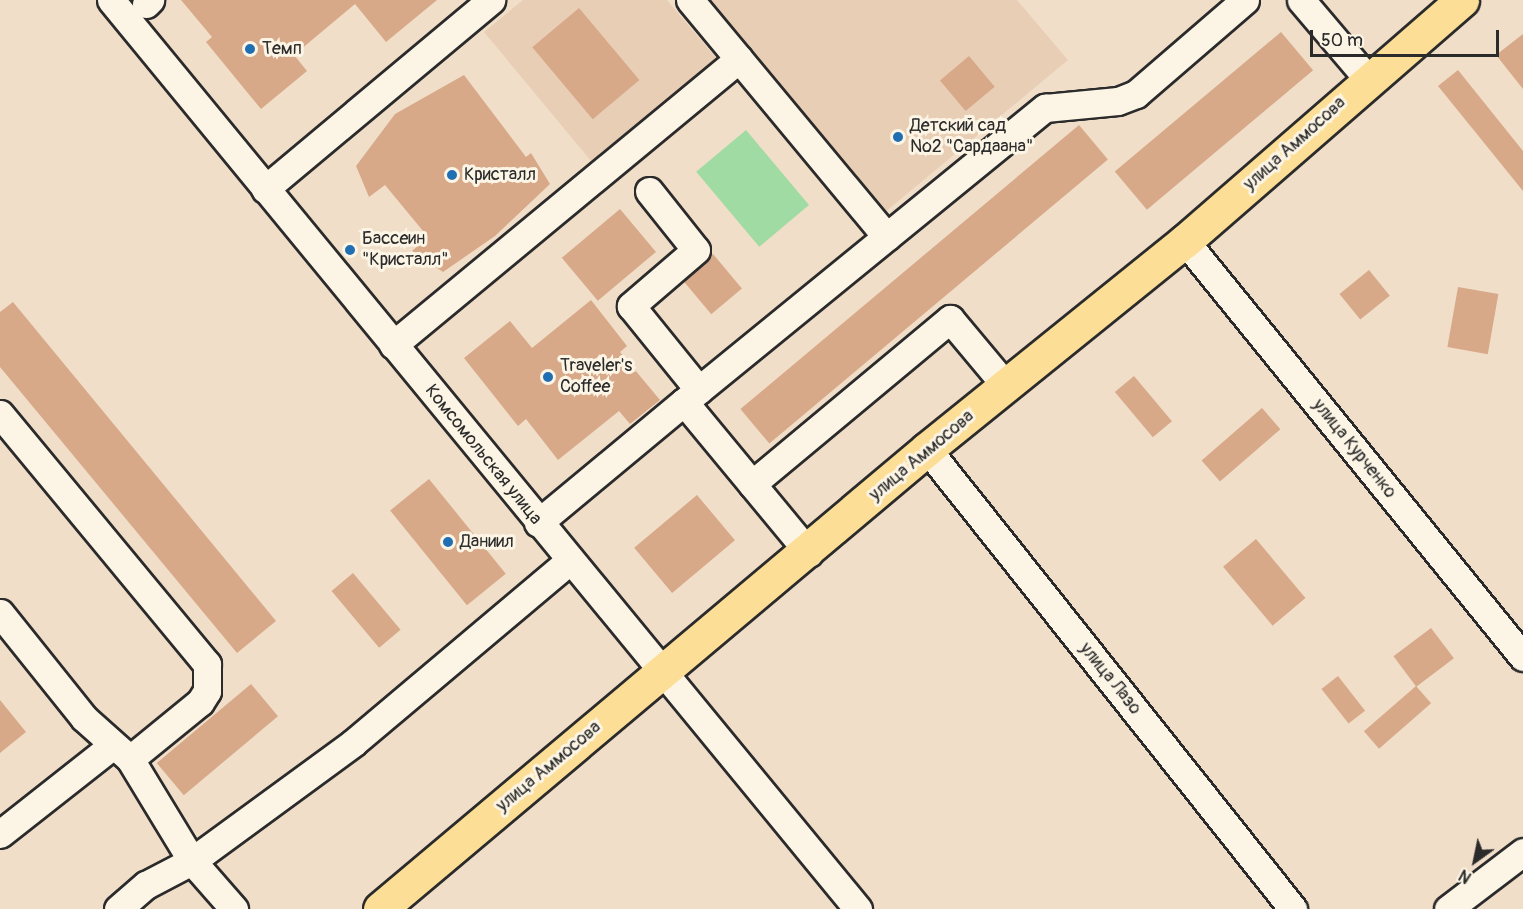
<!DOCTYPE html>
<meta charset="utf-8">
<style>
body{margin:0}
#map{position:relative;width:1523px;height:909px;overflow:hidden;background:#f1dec9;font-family:Pangolin,sans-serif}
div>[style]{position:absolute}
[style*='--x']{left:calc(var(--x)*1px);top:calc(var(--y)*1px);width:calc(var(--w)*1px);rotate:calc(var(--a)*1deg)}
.built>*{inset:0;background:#e9ceb6}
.green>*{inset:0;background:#9fdba2;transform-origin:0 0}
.building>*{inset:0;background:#d7a989;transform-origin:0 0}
.roads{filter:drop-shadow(2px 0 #2b2b2b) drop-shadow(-2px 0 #2b2b2b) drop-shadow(0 2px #2b2b2b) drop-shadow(0 -2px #2b2b2b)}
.minor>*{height:27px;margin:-13.5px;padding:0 13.5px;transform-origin:13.5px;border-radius:13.5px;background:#fcf5e5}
.major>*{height:33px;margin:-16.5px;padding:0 16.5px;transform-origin:16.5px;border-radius:16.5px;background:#fdde96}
.dots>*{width:16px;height:16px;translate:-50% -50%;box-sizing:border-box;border:3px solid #fcf5e5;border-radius:50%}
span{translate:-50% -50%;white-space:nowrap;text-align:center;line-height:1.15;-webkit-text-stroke:6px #fcf5e5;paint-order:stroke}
.poi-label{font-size:18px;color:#2b2b2b}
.left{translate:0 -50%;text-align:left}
.street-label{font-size:18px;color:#2b2b2b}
.north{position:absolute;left:1445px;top:831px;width:60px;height:60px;-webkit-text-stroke:4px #fcf5e5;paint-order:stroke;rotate:213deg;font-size:16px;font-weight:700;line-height:24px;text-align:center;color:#2b2b2b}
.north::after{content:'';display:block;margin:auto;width:21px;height:27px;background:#2b2b2b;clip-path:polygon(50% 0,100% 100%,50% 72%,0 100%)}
.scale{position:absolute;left:1310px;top:30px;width:189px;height:27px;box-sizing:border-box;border:3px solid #2b2b2b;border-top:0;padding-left:8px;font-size:18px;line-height:21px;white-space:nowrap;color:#2b2b2b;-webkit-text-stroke:4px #fcf5e5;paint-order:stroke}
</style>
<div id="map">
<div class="built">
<i style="clip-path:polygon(523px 0,667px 0,716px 58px,591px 161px,484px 32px)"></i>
<i style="clip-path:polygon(705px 0,1017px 0,1068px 60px,884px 213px)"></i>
</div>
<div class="green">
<i style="left:746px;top:130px;width:98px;height:65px;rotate:50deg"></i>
</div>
<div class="building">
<i style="clip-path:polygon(181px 0,437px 0,386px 42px,355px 4px,294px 55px,307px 71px,261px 109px,206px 42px,212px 37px)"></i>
<i style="left:579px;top:8px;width:94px;height:61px;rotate:50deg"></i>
<i style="left:1281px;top:32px;width:50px;height:217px;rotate:50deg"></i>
<i style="clip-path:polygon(1523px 34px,1523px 89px,1496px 55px)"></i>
<i style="left:969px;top:56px;width:40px;height:38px;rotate:50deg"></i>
<i style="clip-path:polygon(1458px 70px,1523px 151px,1523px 191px,1438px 86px)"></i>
<i style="clip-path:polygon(464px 75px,526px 157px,531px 153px,550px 184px,495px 236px,443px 272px,412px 251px,428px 237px,385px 185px,369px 197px,356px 166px,395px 114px)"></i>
<i style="left:1079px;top:125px;width:45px;height:442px;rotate:50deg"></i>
<i style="left:620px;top:209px;width:56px;height:76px;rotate:50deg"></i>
<i style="left:713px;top:254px;width:45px;height:40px;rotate:50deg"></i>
<i style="left:1369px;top:270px;width:33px;height:38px;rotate:51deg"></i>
<i style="left:1458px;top:287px;width:41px;height:61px;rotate:10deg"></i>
<i style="clip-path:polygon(591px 300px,627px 346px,620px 352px,660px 400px,630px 424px,619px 411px,558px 460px,526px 419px,518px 426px,464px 358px,510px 321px,532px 348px)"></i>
<i style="clip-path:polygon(13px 302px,276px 621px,237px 653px,0 367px,0 312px)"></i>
<i style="left:1134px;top:376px;width:59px;height:25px;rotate:50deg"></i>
<i style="left:1262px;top:408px;width:28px;height:80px;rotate:49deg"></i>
<i style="left:429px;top:479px;width:122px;height:50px;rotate:51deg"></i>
<i style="left:697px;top:495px;width:59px;height:82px;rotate:50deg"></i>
<i style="left:1256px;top:539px;width:77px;height:43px;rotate:50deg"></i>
<i style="left:353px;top:573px;width:74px;height:28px;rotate:50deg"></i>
<i style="left:1431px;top:628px;width:38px;height:47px;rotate:53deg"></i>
<i style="left:1338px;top:676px;width:44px;height:21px;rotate:52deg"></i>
<i style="left:251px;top:684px;width:42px;height:123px;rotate:50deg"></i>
<i style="left:1416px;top:686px;width:23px;height:69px;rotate:49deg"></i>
<i style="clip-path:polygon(0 700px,26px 732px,0 753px)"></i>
</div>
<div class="roads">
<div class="minor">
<i style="--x:111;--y:0;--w:1177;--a:50.59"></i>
<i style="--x:690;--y:0;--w:308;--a:50.3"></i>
<i style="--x:1301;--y:0;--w:104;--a:49.7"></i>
<i style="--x:146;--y:4;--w:6;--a:-45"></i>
<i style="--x:265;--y:189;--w:295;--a:-39.9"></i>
<i style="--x:649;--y:191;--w:75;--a:51.5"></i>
<i style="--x:696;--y:250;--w:86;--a:139.3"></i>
<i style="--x:631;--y:306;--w:108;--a:51"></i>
<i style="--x:1185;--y:241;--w:536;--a:50.91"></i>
<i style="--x:393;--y:345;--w:449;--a:-39.6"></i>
<i style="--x:0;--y:414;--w:325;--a:50.4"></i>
<i style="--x:207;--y:664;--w:27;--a:90"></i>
<i style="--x:207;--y:691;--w:13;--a:122"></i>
<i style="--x:200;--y:702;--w:90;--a:140.8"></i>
<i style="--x:927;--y:449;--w:588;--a:51.49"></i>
<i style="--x:752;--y:484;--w:258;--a:-39.8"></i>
<i style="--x:950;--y:319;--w:87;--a:50.1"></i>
<i style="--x:538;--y:523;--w:190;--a:-39.7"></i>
<i style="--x:809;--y:553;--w:196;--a:-129.6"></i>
<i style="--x:684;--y:402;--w:466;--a:-39.2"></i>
<i style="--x:1045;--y:108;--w:73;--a:-5.5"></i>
<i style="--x:1118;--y:101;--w:19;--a:-21"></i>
<i style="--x:1136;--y:94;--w:144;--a:-40.8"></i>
<i style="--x:0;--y:613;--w:134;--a:51.3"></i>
<i style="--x:84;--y:718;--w:62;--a:41.7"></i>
<i style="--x:130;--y:759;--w:119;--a:58.7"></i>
<i style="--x:192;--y:861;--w:200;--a:-36.2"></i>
<i style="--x:353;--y:743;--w:282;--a:-40.1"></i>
<i style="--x:0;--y:834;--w:142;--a:-38.2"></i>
<i style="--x:118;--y:909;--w:37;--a:-41"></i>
<i style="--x:146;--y:885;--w:52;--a:-27.6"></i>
<i style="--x:192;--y:861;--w:64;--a:48.8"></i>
<i style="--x:1448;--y:909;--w:94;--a:-37.2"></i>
</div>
<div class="major">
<i style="--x:380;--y:909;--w:715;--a:-40.06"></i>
<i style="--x:927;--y:449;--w:331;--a:-38.9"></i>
<i style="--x:1185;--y:241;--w:367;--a:-41"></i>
</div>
</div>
<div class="dots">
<i style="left:250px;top:49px;background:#1f6fb2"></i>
<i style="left:898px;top:137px;background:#1f6fb2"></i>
<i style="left:452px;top:175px;background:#1f6fb2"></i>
<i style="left:350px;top:250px;background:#1f6fb2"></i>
<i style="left:548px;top:377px;background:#1f6fb2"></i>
<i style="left:448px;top:542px;background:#1f6fb2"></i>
</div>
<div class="poi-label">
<span class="left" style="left:262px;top:49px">Темп</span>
<span class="left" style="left:910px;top:137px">Детский сад<br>№2 "Сардаана"</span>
<span class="left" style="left:464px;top:175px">Кристалл</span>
<span class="left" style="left:362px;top:250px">Бассеин<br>"Кристалл"</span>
<span class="left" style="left:560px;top:377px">Traveler's<br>Coffee</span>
<span class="left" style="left:460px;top:542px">Даниил</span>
</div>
<div class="street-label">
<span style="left:1295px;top:144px;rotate:-42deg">улица Аммосова</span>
<span style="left:1354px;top:449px;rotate:51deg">улица Курченко</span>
<span style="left:483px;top:455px;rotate:51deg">Комсомольская улица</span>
<span style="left:922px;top:456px;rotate:-40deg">улица Аммосова</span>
<span style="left:1110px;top:679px;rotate:51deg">улица Лазо</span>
<span style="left:549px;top:767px;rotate:-40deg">улица Аммосова</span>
</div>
<div class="north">N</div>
<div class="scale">50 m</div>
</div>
